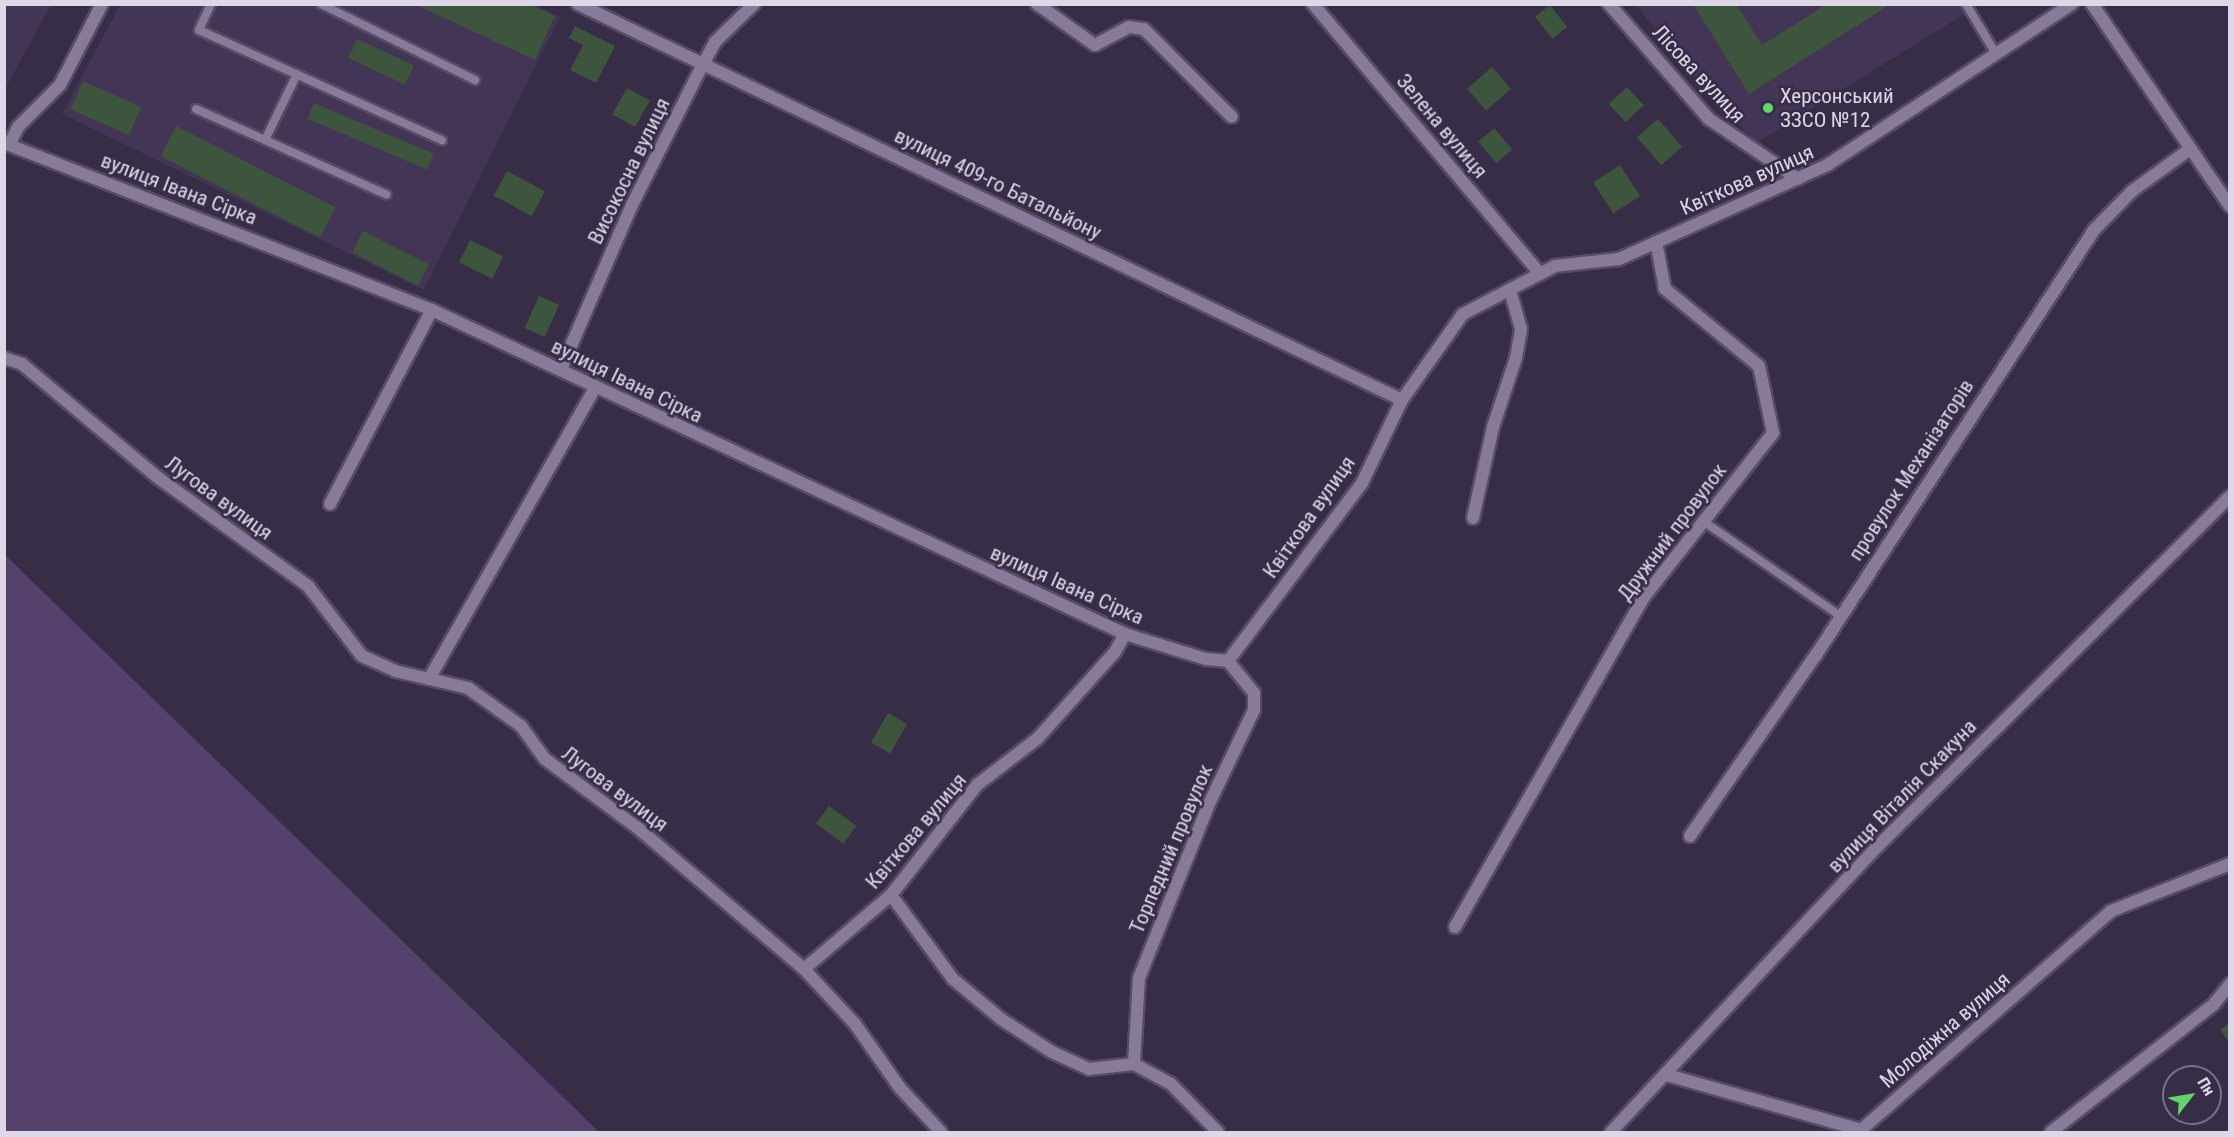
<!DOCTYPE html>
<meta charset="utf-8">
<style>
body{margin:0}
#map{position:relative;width:2234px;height:1137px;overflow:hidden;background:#382d46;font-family:"Roboto Condensed",sans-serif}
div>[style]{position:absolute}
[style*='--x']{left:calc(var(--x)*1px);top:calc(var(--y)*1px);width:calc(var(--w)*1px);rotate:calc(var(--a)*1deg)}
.built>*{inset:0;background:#433555}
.green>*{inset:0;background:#54416c}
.building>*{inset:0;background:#3d543d;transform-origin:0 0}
.roads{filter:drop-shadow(2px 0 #564c63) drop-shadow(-2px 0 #564c63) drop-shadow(0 2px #564c63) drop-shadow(0 -2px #564c63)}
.lane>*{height:8px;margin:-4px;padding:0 4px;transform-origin:4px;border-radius:4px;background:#887b9a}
.street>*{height:12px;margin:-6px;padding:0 6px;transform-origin:6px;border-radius:6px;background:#887b9a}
.dots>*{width:16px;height:16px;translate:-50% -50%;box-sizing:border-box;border:3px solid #382d46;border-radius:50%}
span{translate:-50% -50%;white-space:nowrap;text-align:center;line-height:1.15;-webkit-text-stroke:5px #382d46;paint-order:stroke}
.street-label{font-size:21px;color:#ded7e8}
.poi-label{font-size:21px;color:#ded7e8}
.left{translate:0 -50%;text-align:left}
.frame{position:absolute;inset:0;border:6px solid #ded7e8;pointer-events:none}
.north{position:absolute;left:2162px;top:1065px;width:60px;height:60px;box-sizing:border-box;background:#382d46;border:2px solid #7a7187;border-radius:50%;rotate:59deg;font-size:16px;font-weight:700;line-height:24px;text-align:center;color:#ded7e8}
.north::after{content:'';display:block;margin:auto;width:21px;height:27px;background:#61d56a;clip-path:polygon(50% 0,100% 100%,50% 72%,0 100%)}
</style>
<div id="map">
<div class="built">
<i style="clip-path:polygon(5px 4px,51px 5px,5px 89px,4px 5px)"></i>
<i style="clip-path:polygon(533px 4px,560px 17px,424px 290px,62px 114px,120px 5px)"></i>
<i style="clip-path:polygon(1636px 5px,1979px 5px,1756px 143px,1690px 72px)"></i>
</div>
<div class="green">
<i style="clip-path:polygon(4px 554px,598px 1131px,601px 1132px,5px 1132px)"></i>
</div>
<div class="building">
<i style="clip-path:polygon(414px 4px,529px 4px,555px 16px,535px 60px)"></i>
<i style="clip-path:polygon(1693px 4px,1736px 4px,1762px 45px,1827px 4px,1891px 4px,1749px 94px)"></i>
<i style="left:1550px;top:5px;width:28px;height:19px;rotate:52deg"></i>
<i style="clip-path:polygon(575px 26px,615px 46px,596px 83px,570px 70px,583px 45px,569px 38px)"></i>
<i style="left:357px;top:39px;width:63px;height:21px;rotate:25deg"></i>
<i style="left:1492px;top:67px;width:29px;height:33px;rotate:49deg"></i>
<i style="left:83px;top:81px;width:64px;height:31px;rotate:24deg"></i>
<i style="left:1627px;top:87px;width:25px;height:25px;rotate:47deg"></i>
<i style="left:627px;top:88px;width:26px;height:30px;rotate:29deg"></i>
<i style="left:314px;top:103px;width:130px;height:17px;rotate:23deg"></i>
<i style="left:1658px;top:119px;width:37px;height:28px;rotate:49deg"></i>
<i style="left:176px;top:126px;width:179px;height:34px;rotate:27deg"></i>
<i style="left:1494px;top:128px;width:28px;height:21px;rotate:49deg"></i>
<i style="left:1620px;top:165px;width:37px;height:32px;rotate:57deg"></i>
<i style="left:507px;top:171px;width:43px;height:28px;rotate:28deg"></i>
<i style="left:363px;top:231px;width:74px;height:24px;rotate:27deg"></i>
<i style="left:470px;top:240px;width:37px;height:25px;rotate:26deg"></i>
<i style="left:539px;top:296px;width:22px;height:35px;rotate:24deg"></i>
<i style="left:888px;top:713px;width:22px;height:34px;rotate:30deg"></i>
<i style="left:829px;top:806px;width:34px;height:22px;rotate:36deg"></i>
<i style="clip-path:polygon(2230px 1022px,2230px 1043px,2220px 1030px)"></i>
</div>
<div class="roads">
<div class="lane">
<i style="--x:211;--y:4;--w:29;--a:115"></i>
<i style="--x:199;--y:30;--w:267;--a:24.4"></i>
<i style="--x:321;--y:4;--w:172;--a:26.3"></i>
<i style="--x:1966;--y:4;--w:58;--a:59"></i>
<i style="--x:196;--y:109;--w:209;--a:24.2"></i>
<i style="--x:265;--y:140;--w:73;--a:-64.1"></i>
<i style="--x:1703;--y:521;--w:167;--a:34.7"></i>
</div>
<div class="street">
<i style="--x:578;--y:4;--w:914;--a:25.67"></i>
<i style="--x:1037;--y:4;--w:71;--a:35.3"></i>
<i style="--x:1095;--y:45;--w:38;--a:-28"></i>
<i style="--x:1129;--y:27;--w:15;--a:8"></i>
<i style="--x:1144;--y:29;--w:124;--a:45"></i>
<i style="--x:1313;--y:4;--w:353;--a:49.9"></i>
<i style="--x:1609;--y:4;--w:152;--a:49"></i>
<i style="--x:1709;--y:119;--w:107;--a:34"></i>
<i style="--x:2092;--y:4;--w:245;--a:55.7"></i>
<i style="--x:4;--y:143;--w:459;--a:21.3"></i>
<i style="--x:432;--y:310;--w:765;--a:25.06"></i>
<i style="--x:1125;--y:634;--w:85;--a:17.2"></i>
<i style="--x:1206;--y:659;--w:22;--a:5"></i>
<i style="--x:9;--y:145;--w:20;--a:-63"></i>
<i style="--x:18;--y:127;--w:59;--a:-45"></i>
<i style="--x:60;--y:85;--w:91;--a:-62.6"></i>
<i style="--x:4;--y:358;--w:19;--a:18"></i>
<i style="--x:22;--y:364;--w:176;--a:39.9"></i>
<i style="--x:157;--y:477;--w:186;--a:35.8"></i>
<i style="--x:308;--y:586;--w:88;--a:52.4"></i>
<i style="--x:362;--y:656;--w:36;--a:24"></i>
<i style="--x:395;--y:671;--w:75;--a:13.1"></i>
<i style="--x:468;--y:688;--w:65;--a:35.6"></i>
<i style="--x:521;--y:726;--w:41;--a:54"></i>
<i style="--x:545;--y:759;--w:117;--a:36.7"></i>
<i style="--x:639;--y:829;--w:216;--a:40.3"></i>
<i style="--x:804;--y:969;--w:75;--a:47.2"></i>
<i style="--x:855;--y:1024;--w:78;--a:54.9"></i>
<i style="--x:900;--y:1088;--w:60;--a:47"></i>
<i style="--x:561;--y:369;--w:179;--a:-66.6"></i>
<i style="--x:632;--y:205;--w:158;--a:-63.3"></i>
<i style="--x:703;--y:64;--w:26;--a:-61"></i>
<i style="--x:716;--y:41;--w:53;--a:-44.2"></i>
<i style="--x:330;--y:504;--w:219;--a:-62.3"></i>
<i style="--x:1473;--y:518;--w:93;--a:-77.6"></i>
<i style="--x:1493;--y:427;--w:73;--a:-71.6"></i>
<i style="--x:1516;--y:358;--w:29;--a:-80"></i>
<i style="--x:1521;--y:329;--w:41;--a:-105.8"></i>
<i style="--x:1228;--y:661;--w:223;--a:-53"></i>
<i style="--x:1362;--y:483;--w:92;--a:-64.3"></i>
<i style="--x:1402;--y:400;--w:105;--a:-54.7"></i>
<i style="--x:1463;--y:314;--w:104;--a:-27.6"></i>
<i style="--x:1555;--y:266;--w:64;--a:-6.2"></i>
<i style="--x:1619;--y:259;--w:230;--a:-24.3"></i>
<i style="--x:1829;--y:164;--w:291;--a:-33.4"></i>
<i style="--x:429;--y:679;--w:333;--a:-60.3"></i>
<i style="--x:1690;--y:836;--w:221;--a:-55.2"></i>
<i style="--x:1816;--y:655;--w:508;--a:-56.81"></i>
<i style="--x:2094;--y:230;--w:54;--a:-45.7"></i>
<i style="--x:2132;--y:191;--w:72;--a:-35.9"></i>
<i style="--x:891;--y:895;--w:104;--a:53.6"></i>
<i style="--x:953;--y:979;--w:62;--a:39.8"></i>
<i style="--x:1001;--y:1019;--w:61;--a:32.9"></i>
<i style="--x:1052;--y:1052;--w:41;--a:24.7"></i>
<i style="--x:1089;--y:1069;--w:45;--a:-6.3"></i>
<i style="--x:1134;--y:1064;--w:42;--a:28.4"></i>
<i style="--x:1171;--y:1084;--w:67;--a:45.6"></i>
<i style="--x:1455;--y:927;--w:380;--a:-60.2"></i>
<i style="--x:1644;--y:597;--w:209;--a:-51.8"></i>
<i style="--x:1773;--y:433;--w:68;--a:-101.8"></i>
<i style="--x:1759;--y:366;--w:122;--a:-140.7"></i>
<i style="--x:1665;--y:289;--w:48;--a:-100.8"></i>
<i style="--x:804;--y:969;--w:114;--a:-40.4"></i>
<i style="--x:891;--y:895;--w:140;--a:-52"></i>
<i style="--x:977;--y:785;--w:77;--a:-37.6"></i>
<i style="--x:1038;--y:738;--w:115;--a:-48.2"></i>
<i style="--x:1115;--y:652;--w:21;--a:-61"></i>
<i style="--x:1134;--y:1064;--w:86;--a:-86.7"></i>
<i style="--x:1139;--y:978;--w:185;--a:-68.1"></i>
<i style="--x:1208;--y:806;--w:106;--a:-64.4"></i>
<i style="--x:1254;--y:710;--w:17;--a:-90"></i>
<i style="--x:1254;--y:693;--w:41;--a:-129.1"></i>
<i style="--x:1667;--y:1075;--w:202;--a:15.8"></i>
<i style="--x:1861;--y:1130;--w:332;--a:-41.2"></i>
<i style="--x:2111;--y:911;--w:128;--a:-21.6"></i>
<i style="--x:1611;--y:1132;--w:391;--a:-47"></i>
<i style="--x:1878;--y:846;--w:496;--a:-44.8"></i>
<i style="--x:2051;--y:1132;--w:207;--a:-38.1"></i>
<i style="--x:2214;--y:1004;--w:26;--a:-51"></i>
</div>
</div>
<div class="dots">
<i style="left:1768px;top:108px;background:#61d56a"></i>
</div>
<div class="street-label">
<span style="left:1699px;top:74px;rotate:47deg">Лісова вулиця</span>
<span style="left:1442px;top:126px;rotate:50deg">Зелена вулиця</span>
<span style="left:629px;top:171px;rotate:-64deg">Високосна вулиця</span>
<span style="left:1747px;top:180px;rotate:-24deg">Квіткова вулиця</span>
<span style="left:998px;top:184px;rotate:26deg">вулиця 409-го Батальйону</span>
<span style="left:179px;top:189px;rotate:21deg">вулиця Івана Сірка</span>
<span style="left:627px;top:381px;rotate:26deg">вулиця Івана Сірка</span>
<span style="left:1911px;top:470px;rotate:-57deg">провулок Механізаторів</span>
<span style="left:219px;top:498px;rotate:36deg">Лугова вулиця</span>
<span style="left:1309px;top:517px;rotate:-55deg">Квіткова вулиця</span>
<span style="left:1672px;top:532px;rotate:-53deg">Дружний провулок</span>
<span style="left:1067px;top:585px;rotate:24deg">вулиця Івана Сірка</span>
<span style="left:615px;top:789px;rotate:37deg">Лугова вулиця</span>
<span style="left:1902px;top:796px;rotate:-46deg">вулиця Віталія Скакуна</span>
<span style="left:916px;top:831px;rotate:-50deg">Квіткова вулиця</span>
<span style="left:1171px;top:849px;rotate:-67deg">Торпедний провулок</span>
<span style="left:1945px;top:1030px;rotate:-41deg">Молодіжна вулиця</span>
</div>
<div class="poi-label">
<span class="left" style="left:1780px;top:108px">Херсонський<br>ЗЗСО №12</span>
</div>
<div class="frame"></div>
<div class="north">Пн</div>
</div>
